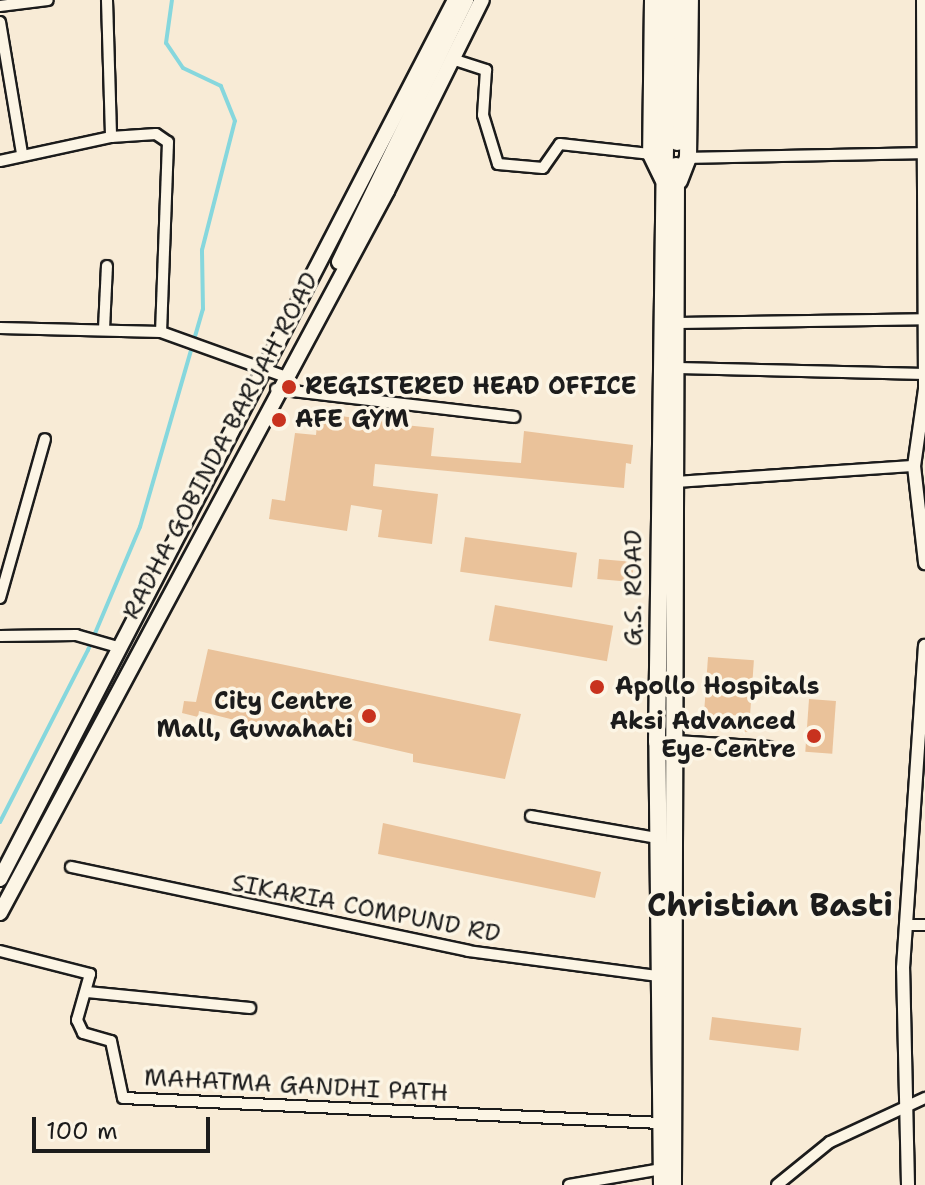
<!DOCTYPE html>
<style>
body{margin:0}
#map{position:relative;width:925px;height:1185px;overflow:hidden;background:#f8ebd6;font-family:"Shantell Sans",sans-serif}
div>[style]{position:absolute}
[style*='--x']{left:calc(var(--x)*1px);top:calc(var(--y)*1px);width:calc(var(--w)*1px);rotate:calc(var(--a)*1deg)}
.stream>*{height:4px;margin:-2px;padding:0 2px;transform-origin:2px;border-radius:2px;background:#86d7dd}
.building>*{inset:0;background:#eac29a;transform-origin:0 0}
.roads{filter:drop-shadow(2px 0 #1c1c1c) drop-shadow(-2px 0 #1c1c1c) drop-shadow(0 2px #1c1c1c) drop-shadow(0 -2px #1c1c1c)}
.minor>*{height:10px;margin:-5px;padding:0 5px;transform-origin:5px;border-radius:5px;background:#fcf5e5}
.tertiary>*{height:12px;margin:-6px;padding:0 6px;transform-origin:6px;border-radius:6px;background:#fcf5e5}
.secondary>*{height:14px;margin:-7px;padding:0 7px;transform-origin:7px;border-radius:7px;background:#fcf5e5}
.primary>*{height:16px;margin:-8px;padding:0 8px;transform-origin:8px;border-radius:8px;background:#fcf5e5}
.dots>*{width:22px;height:22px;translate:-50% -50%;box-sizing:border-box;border:4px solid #fcf5e5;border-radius:50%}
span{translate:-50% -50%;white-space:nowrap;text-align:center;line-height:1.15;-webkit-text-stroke:7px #fcf5e5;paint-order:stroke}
.poi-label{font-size:24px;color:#1c1c1c;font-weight:700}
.left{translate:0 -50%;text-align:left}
.right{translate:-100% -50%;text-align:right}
.street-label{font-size:24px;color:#1c1c1c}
.district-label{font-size:32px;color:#1c1c1c;font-weight:700}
.scale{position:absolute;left:32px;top:1117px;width:178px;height:36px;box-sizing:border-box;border:4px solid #1c1c1c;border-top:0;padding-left:10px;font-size:24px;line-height:28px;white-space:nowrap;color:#1c1c1c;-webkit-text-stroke:6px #fcf5e5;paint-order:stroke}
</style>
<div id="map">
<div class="stream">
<i style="--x:0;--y:822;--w:193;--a:-62.9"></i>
<i style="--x:88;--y:650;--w:134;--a:-67.1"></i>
<i style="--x:140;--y:527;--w:227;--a:-73.9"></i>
<i style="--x:203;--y:309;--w:59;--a:-91"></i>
<i style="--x:202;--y:250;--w:133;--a:-75.7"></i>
<i style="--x:235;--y:121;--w:38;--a:-112"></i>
<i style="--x:221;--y:86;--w:42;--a:-154.7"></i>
<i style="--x:183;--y:68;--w:30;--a:-124"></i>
<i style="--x:166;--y:43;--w:43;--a:-82.1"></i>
</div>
<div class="building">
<i style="clip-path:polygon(365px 412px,386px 415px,385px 423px,434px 428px,431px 456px,521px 463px,524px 431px,633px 445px,631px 464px,626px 463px,624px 488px,375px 464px,373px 486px,438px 494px,432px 544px,378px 537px,382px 510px,351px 505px,347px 531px,269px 519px,272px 499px,285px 501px,295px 433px,316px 435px,318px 413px,363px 419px)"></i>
<i style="left:465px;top:537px;width:113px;height:35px;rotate:8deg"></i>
<i style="left:599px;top:559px;width:35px;height:20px;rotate:5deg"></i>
<i style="left:495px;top:605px;width:120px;height:36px;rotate:10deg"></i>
<i style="clip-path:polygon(208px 649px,521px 714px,505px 779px,413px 762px,413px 754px,295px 727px,294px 735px,199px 711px,198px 717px,182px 713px,184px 701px,196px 702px)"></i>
<i style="left:708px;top:657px;width:46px;height:72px;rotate:4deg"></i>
<i style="left:809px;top:699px;width:27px;height:53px;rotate:4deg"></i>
<i style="clip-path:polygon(383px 823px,601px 872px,595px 898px,378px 854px)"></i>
<i style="left:712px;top:1017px;width:90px;height:23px;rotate:7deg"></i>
</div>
<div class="roads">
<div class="minor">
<i style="--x:107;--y:0;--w:137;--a:88.3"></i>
<i style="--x:0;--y:6;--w:48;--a:-7.1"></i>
<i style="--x:0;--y:22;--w:133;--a:80.5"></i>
<i style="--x:452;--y:59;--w:36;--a:18"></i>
<i style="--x:486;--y:70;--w:45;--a:93.8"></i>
<i style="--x:483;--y:115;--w:51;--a:73"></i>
<i style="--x:498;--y:164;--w:45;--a:5.1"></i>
<i style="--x:543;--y:168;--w:29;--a:-55"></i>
<i style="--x:560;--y:144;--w:92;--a:6.3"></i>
<i style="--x:688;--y:158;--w:236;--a:-1.2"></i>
<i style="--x:0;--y:161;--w:114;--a:-12.2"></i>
<i style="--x:111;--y:137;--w:45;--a:-3.8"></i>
<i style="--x:156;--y:134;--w:14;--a:34"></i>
<i style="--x:168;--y:142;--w:190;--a:92.1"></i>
<i style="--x:678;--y:323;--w:246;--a:-0.9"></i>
<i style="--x:0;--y:328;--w:161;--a:1.4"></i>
<i style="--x:161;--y:332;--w:130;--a:19.8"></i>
<i style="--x:104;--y:329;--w:63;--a:-87.3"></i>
<i style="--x:678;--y:368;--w:247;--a:1.4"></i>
<i style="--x:276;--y:389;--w:240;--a:6.7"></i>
<i style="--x:677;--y:482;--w:238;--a:-3.9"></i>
<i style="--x:0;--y:598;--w:165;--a:-74.2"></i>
<i style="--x:0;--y:636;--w:76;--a:-0.8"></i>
<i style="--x:76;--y:635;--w:47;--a:16.1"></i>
<i style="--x:677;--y:741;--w:92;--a:3.7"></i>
<i style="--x:531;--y:816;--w:128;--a:9.9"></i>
<i style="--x:71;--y:867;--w:406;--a:11.9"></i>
<i style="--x:468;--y:951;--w:191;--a:7.5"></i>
<i style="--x:906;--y:925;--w:19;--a:0"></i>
<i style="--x:0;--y:951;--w:93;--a:14.3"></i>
<i style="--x:90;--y:974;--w:48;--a:105.8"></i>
<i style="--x:77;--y:1020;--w:14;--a:65"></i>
<i style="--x:83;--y:1033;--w:29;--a:16"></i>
<i style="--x:111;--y:1041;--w:58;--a:78.1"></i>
<i style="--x:123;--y:1098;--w:540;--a:2.66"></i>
<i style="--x:87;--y:992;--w:164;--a:5.6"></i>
<i style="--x:569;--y:1185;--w:94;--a:-9.8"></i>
<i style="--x:777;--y:1185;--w:68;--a:-39.1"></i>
<i style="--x:830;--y:1142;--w:105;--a:-24.9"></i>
</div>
<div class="tertiary">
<i style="--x:923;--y:0;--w:389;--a:89.7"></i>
<i style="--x:925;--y:389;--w:78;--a:98.1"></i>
<i style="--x:914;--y:466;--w:98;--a:83.5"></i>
<i style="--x:908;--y:1185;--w:217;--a:-91.3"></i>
<i style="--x:903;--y:968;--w:323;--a:-86.1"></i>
</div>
<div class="secondary">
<i style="--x:339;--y:262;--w:291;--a:-64.1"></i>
<i style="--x:0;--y:879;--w:990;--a:-62.63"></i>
<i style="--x:0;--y:913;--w:819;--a:-61.81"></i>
<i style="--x:387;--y:191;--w:213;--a:-63.6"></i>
</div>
<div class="primary">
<i style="--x:653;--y:0;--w:154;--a:90.7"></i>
<i style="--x:651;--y:154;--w:28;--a:64"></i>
<i style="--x:677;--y:142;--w:142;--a:-89.2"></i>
<i style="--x:679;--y:181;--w:25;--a:-69"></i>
<i style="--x:688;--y:158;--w:158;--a:-89.3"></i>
<i style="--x:662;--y:1185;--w:443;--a:-90.6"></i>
<i style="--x:657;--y:742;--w:742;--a:-89.23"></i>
<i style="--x:673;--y:1185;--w:1019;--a:-89.83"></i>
</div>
</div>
<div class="dots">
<i style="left:289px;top:387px;background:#c8321e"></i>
<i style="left:279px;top:420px;background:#c8321e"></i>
<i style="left:597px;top:687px;background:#c8321e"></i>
<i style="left:369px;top:716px;background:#c8321e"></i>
<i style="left:814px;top:736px;background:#c8321e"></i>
</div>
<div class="poi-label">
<span class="left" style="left:305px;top:387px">REGISTERED HEAD OFFICE</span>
<span class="left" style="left:295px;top:420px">AFE GYM</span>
<span class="left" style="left:615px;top:687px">Apollo Hospitals</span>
<span class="right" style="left:353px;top:716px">City Centre<br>Mall, Guwahati</span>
<span class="right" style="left:796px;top:736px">Aksi Advanced<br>Eye Centre</span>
</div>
<div class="street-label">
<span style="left:221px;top:446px;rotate:-62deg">RADHA GOBINDA BARUAH ROAD</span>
<span style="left:634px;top:588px;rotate:-90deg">G.S. ROAD</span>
<span style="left:366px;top:909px;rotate:11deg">SIKARIA COMPUND RD</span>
<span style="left:296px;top:1086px;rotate:3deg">MAHATMA GANDHI PATH</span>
</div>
<div class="district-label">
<span style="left:770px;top:905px">Christian Basti</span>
</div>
<div class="scale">100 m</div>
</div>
